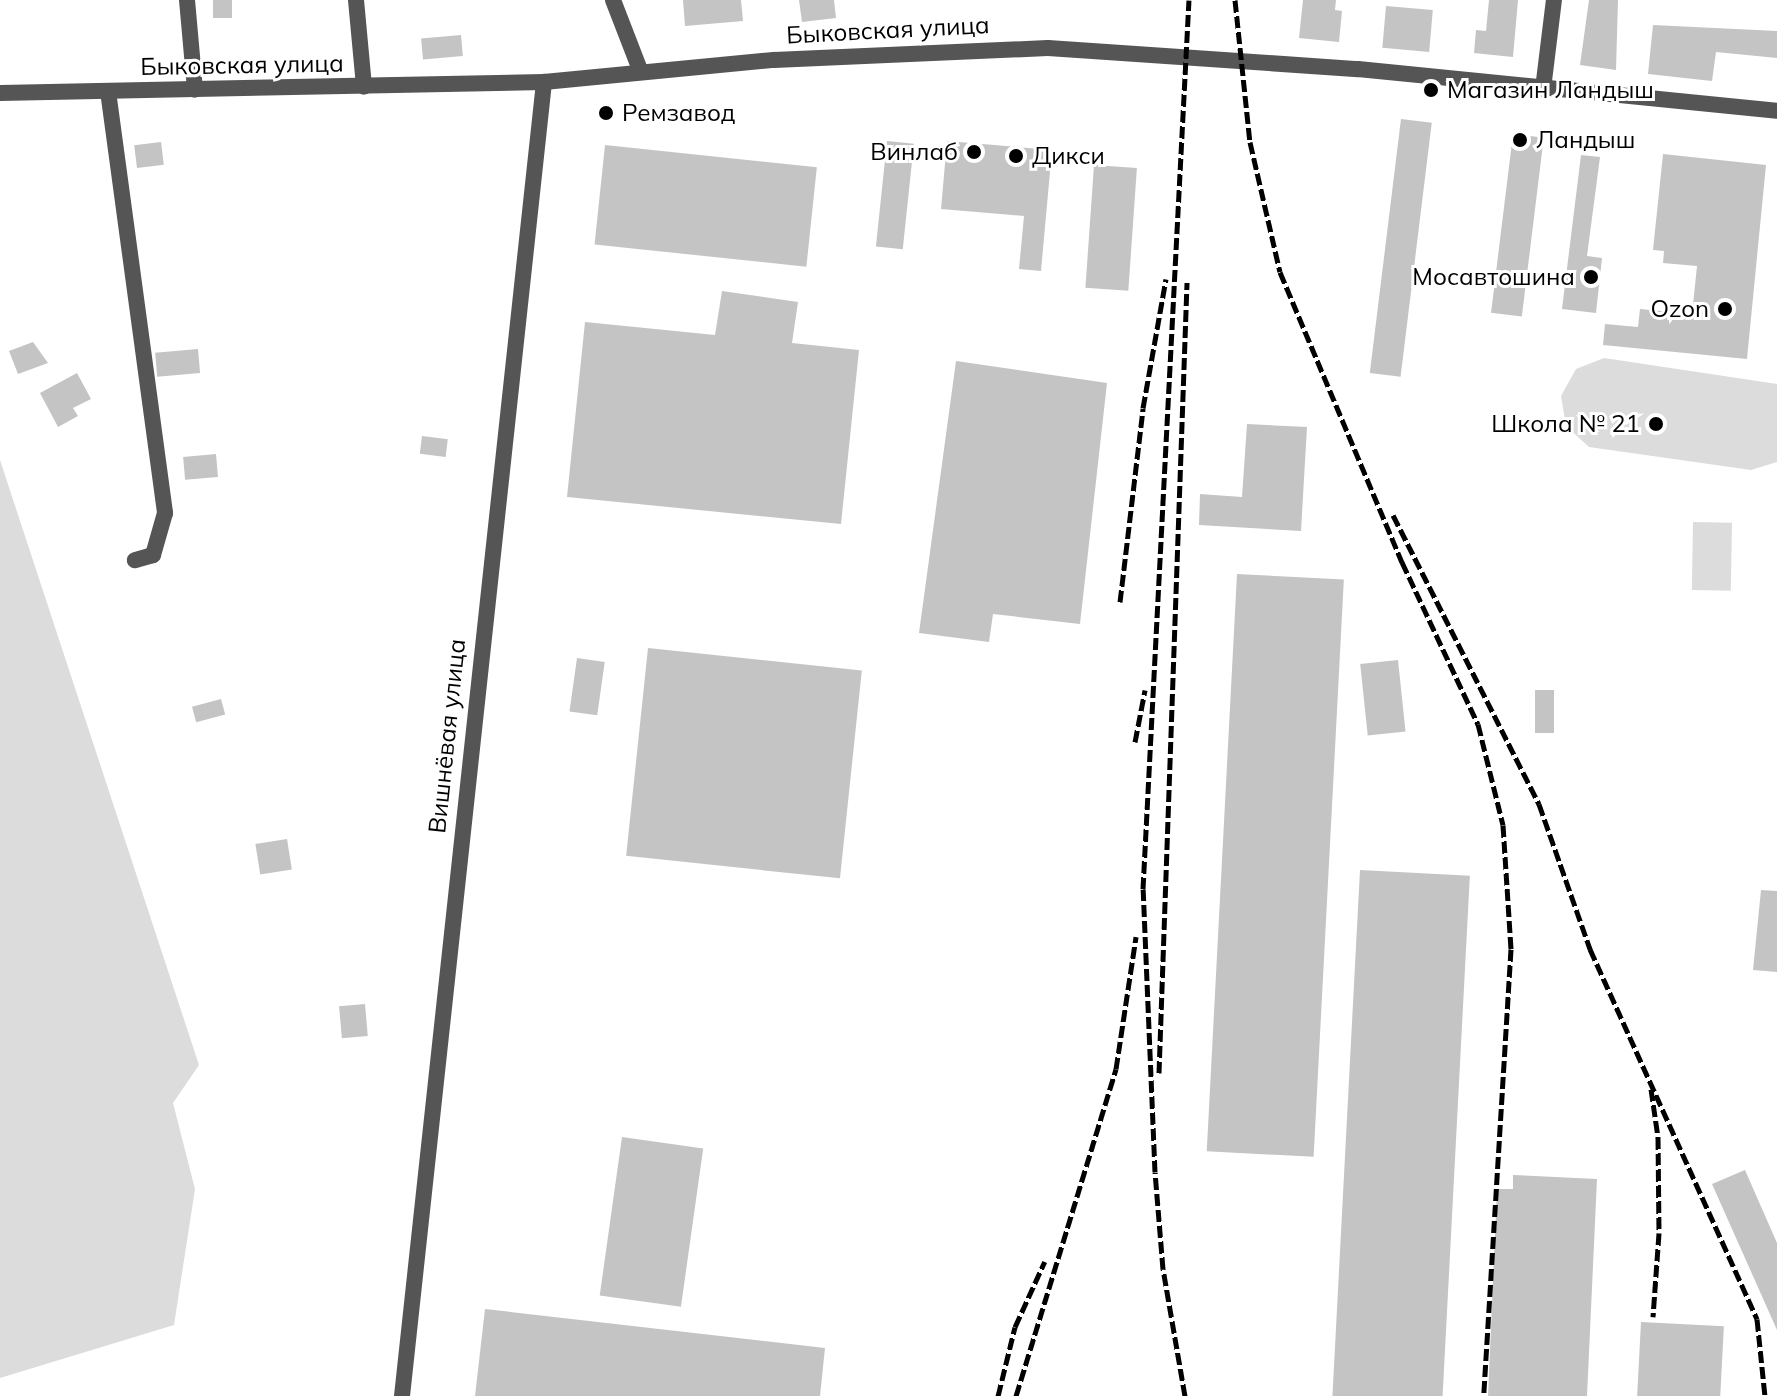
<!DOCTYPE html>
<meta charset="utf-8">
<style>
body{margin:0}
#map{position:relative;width:1777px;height:1396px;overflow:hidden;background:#fff;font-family:Mulish,sans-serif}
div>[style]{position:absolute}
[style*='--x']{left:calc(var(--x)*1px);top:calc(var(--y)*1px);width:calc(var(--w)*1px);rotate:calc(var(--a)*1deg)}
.green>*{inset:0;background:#dcdcdc;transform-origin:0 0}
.building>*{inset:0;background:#c4c4c4;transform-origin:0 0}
.minor>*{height:16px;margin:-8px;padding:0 8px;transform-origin:8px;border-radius:8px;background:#555}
.tertiary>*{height:16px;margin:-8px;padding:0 8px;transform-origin:8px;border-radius:8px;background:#555}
.rail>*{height:5px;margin-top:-2.5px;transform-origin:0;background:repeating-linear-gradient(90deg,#000 0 12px,transparent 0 16px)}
.dots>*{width:22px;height:22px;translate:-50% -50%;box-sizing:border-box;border:4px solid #fff;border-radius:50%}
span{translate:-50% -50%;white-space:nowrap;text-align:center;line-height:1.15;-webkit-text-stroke:6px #fff;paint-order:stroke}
.street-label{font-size:24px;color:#000}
.poi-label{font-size:24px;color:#000}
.left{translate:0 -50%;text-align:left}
.right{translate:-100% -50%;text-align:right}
</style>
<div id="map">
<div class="green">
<i style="clip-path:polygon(1604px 358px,1777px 384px,1777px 462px,1751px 470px,1589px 447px,1566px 426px,1561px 396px,1576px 369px)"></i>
<i style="clip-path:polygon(0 460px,199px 1065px,173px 1103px,195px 1189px,174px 1325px,0 1378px)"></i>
<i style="left:1693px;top:522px;width:39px;height:68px;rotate:1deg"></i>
</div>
<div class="building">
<i style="left:213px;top:0;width:19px;height:18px"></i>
<i style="clip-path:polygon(683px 0,741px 0,743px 21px,685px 26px)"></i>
<i style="clip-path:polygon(799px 0,834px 0,836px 18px,802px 22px)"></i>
<i style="clip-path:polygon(1303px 0,1336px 0,1335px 10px,1342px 11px,1339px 42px,1299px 38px)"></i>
<i style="clip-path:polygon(1489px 0,1518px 0,1513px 57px,1474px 53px,1476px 30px,1486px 31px)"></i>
<i style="clip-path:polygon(1589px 0,1618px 0,1616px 70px,1580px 65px)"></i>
<i style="left:1386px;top:6px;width:47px;height:42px;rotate:5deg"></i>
<i style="clip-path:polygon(1653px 25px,1777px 31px,1777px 58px,1716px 52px,1712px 81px,1648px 74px)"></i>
<i style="left:461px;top:35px;width:21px;height:40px;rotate:85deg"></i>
<i style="left:1401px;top:119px;width:31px;height:256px;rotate:7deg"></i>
<i style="left:1513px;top:134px;width:31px;height:180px;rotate:7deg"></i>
<i style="left:887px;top:141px;width:27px;height:106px;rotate:6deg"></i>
<i style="clip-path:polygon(947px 141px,1052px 150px,1041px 271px,1019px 269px,1024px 216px,941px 209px)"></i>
<i style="left:161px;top:142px;width:23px;height:27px;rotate:83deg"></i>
<i style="left:605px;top:145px;width:213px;height:100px;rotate:6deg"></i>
<i style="clip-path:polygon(1663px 154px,1766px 165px,1747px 359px,1603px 345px,1605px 324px,1638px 327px,1640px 309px,1692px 314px,1697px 266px,1663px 263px,1664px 251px,1653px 250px)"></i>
<i style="clip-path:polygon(1581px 155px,1600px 157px,1587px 256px,1602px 258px,1596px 313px,1562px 309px)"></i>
<i style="left:1094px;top:165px;width:43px;height:123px;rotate:4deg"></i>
<i style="clip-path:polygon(722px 291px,798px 302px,792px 343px,859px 350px,841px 524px,567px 497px,585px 322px,715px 335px)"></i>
<i style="clip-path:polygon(33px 342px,48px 363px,18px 374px,9px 351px)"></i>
<i style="left:198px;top:349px;width:24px;height:43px;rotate:85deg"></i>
<i style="clip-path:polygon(956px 361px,1107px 383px,1080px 624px,993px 614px,989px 642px,919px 633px)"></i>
<i style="clip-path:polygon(77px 373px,91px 399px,73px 408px,78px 416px,58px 427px,40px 393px)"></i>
<i style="clip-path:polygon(1247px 424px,1307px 427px,1301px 531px,1199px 525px,1200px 494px,1242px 497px)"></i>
<i style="left:422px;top:436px;width:26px;height:18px;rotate:7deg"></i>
<i style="left:216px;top:454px;width:23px;height:33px;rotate:85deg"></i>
<i style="left:1237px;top:574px;width:107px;height:578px;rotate:3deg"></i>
<i style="left:648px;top:648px;width:215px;height:209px;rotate:6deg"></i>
<i style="left:577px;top:658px;width:28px;height:54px;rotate:8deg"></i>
<i style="left:1398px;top:660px;width:72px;height:38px;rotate:84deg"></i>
<i style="left:1535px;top:690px;width:19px;height:43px"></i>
<i style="left:221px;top:699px;width:16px;height:30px;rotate:75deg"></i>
<i style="left:287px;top:839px;width:31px;height:32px;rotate:81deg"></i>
<i style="left:1360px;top:870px;width:110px;height:527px;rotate:3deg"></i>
<i style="clip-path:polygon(1761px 890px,1777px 891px,1777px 972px,1753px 970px)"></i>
<i style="left:365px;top:1004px;width:32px;height:26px;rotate:85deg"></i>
<i style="left:622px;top:1137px;width:82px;height:160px;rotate:8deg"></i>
<i style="clip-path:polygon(1745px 1170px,1777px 1243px,1777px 1330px,1712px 1184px)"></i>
<i style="clip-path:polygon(1513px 1175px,1597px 1179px,1587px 1396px,1488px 1396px,1497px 1189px,1513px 1189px)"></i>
<i style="clip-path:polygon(485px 1309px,825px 1348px,820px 1396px,475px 1396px)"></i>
<i style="left:1641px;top:1322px;width:83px;height:74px;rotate:3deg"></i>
</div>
<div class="minor">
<i style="--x:187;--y:0;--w:90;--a:84.9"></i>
<i style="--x:356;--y:0;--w:87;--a:84.7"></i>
<i style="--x:613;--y:0;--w:75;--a:68.9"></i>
<i style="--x:1543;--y:89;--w:90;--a:-83"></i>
<i style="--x:108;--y:91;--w:426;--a:82.3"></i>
<i style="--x:165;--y:513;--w:44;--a:105.9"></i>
<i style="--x:153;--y:555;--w:19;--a:164"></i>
<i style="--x:402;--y:1396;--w:1322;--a:-83.83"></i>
</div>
<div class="tertiary">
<i style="--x:0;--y:93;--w:544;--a:-1.16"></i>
<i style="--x:544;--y:82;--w:231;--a:-5.5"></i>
<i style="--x:774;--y:60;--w:274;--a:-2.5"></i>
<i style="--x:1048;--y:48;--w:311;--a:3.9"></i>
<i style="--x:1358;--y:69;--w:421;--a:5.7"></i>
</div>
<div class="rail">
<i style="--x:1235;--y:0;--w:143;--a:84"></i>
<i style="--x:1250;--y:142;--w:133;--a:77"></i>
<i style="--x:1280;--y:272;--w:315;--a:67.2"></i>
<i style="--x:1402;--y:562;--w:179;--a:64.9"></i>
<i style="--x:1478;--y:724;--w:104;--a:76.1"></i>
<i style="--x:1503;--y:825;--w:124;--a:86.3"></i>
<i style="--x:1511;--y:949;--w:448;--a:93.5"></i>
<i style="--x:1393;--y:515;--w:324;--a:63.2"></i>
<i style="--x:1539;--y:804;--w:154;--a:70.6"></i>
<i style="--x:1590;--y:949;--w:406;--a:65.7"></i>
<i style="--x:1757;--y:1319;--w:77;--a:84.1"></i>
<i style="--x:1120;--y:602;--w:195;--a:-83.2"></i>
<i style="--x:1143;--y:408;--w:131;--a:-79.9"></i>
<i style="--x:1135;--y:742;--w:53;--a:-79.1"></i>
<i style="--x:1159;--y:1073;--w:791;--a:-87.97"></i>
<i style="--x:1651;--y:1089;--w:49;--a:81.7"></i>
<i style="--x:1658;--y:1137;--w:96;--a:89.4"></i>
<i style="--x:1659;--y:1233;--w:84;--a:94.1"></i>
<i style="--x:998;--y:1396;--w:71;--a:-76.2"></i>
<i style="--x:1015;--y:1327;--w:72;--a:-65.6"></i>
<i style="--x:1016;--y:1396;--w:342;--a:-73"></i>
<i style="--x:1116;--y:1069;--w:134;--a:-81.4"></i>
<i style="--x:1185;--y:1396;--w:129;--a:-99.8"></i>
<i style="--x:1163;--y:1269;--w:97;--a:-94.7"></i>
<i style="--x:1155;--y:1172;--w:283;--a:-92.4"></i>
<i style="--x:1143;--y:889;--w:890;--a:-87.04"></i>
</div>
<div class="dots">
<i style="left:1431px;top:90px;background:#000"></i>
<i style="left:606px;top:113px;background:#000"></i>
<i style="left:1520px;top:140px;background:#000"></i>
<i style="left:974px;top:152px;background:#000"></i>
<i style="left:1016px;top:156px;background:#000"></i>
<i style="left:1591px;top:277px;background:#000"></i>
<i style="left:1725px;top:309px;background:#000"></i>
<i style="left:1656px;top:424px;background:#000"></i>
</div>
<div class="street-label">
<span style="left:888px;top:30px;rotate:-3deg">Быковская улица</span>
<span style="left:242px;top:65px;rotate:-1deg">Быковская улица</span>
<span style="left:447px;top:736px;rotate:-84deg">Вишнёвая улица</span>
</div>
<div class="poi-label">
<span class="left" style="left:1447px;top:90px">Магазин Ландыш</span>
<span class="left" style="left:622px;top:113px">Ремзавод</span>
<span class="left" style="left:1536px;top:140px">Ландыш</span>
<span class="right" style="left:958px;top:152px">Винлаб</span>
<span class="left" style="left:1032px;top:156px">Дикси</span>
<span class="right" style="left:1575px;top:277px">Мосавтошина</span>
<span class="right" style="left:1709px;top:309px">Ozon</span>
<span class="right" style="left:1640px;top:424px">Школа № 21</span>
</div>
</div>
